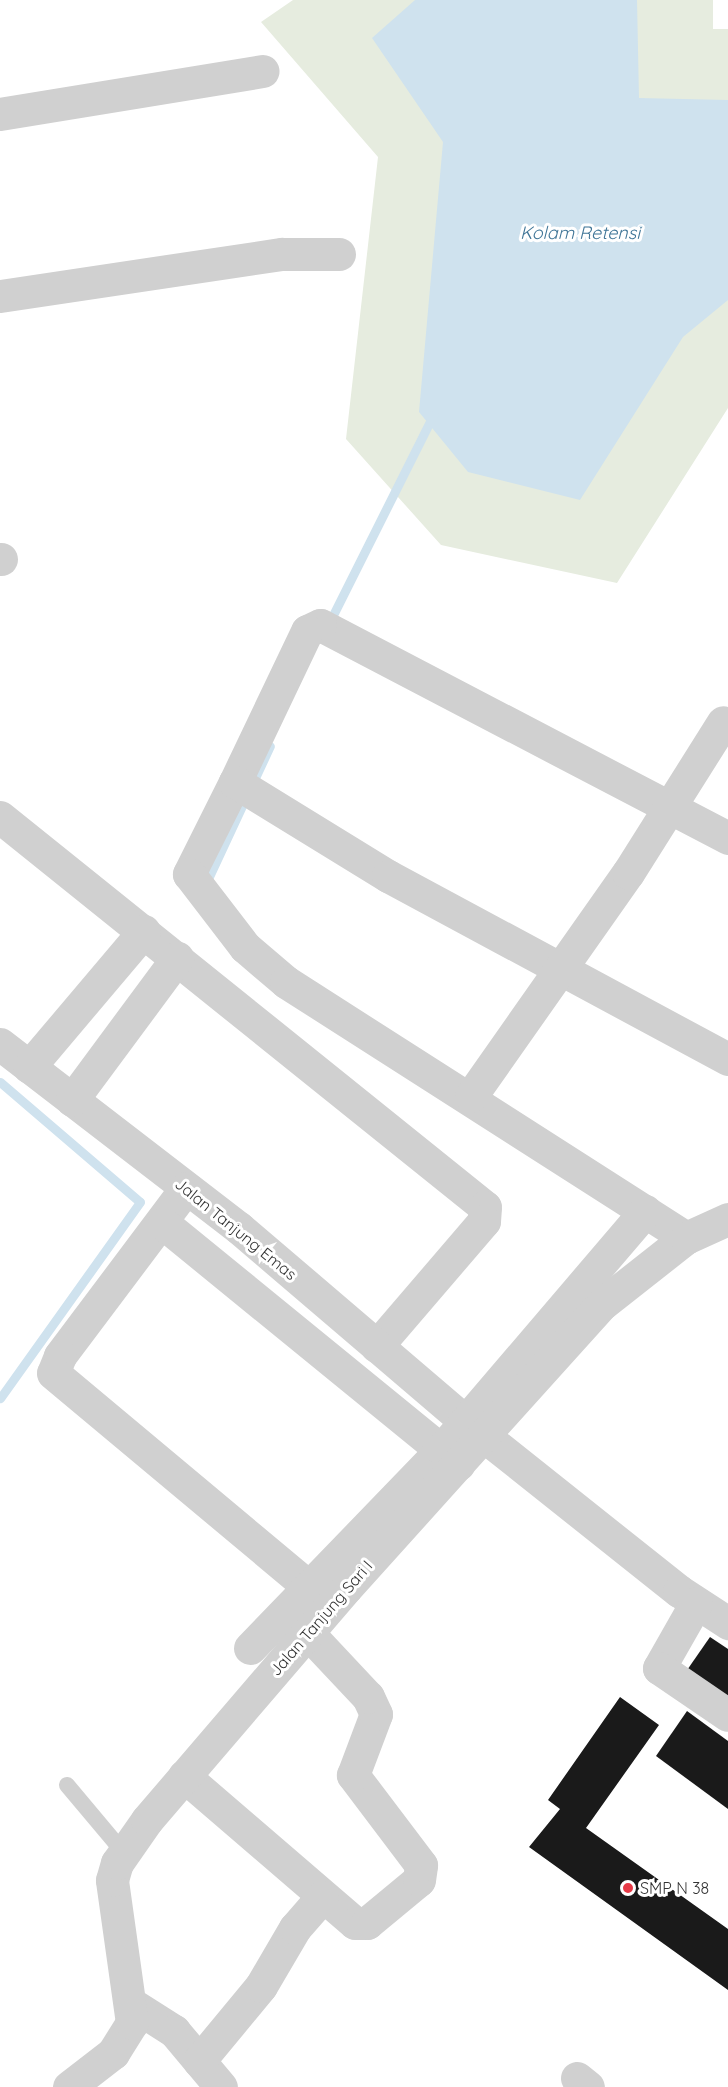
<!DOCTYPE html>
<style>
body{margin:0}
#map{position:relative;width:728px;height:2087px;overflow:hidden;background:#fff;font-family:Quicksand,sans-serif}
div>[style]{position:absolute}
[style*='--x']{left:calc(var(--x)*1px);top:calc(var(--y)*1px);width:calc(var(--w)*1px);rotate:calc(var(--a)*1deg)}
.green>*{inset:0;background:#e6ecdf}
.water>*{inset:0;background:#cfe2ee}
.stream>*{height:9px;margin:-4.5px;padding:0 4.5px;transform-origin:4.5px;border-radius:4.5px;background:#cfe2ee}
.building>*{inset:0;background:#1a1a1a}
.service>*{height:16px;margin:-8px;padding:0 8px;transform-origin:8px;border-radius:8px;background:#d0d0d0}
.minor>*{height:33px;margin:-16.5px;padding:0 16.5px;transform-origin:16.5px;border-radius:16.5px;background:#d0d0d0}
.dots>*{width:16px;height:16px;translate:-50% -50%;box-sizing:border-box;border:3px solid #fff;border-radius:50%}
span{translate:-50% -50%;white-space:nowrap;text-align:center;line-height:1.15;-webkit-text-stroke:6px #fff;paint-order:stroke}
.street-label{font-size:16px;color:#333}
.poi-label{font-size:16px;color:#333}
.left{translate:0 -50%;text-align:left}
.water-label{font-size:18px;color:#3f7597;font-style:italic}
</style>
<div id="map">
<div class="green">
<i style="clip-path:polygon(293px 0,713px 0,713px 29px,728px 29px,728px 408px,617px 583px,441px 545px,346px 439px,378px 157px,261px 22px)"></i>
</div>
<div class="water">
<i style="clip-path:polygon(415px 0,637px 0,639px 98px,728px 100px,728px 300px,683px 337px,580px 500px,468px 472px,419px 412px,443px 142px,372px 38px)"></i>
</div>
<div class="stream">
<i style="--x:329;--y:623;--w:233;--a:-63.4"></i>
<i style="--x:206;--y:883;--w:151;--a:-65"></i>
<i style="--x:0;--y:1082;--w:184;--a:40.6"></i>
<i style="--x:140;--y:1202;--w:241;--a:125.5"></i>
</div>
<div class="building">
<i style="clip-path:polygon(710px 1637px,728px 1649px,728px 1700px,685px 1673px)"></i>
<i style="clip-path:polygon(620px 1697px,659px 1725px,586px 1828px,728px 1929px,728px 1990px,529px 1847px,560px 1809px,548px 1800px)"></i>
<i style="clip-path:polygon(687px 1711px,728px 1741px,728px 1809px,656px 1756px)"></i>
</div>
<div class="service">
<i style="--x:67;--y:1785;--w:89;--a:50"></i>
</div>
<div class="minor">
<i style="--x:0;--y:114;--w:266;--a:-9.3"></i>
<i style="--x:0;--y:296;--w:285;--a:-8.5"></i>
<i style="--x:282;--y:254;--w:57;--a:0"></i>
<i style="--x:0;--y:559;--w:1;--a:0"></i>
<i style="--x:235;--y:782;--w:103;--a:116.6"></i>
<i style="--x:189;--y:874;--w:92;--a:52.5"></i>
<i style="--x:245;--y:947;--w:54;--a:40.5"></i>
<i style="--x:286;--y:982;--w:475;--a:32.6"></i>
<i style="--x:0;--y:817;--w:622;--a:38.8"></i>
<i style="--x:485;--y:1207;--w:14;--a:94"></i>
<i style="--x:484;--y:1221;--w:165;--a:130.6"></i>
<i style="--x:728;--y:838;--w:460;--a:-152.4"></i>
<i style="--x:320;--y:625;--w:14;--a:155"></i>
<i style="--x:307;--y:631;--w:167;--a:115.5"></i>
<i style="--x:235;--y:782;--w:180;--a:31.6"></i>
<i style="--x:388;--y:876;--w:386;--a:28.3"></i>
<i style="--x:0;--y:1044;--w:302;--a:37.6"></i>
<i style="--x:239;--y:1228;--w:299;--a:40.5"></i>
<i style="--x:29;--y:1067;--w:178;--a:-49.8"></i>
<i style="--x:471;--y:1096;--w:273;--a:-54.9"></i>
<i style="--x:628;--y:873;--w:178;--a:-57.8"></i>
<i style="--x:72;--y:1100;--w:177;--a:-53.5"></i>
<i style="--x:186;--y:1188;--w:210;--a:126.9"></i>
<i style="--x:60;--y:1356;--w:18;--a:112"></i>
<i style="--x:53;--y:1373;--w:334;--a:39.9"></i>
<i style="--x:164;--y:1224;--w:380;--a:39.2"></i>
<i style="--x:484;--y:1436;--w:249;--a:38.5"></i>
<i style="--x:679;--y:1591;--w:59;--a:33.1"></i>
<i style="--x:696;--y:1603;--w:75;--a:119.6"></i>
<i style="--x:659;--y:1668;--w:83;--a:34.3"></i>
<i style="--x:250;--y:1648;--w:277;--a:-46"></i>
<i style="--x:442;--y:1449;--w:313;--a:-49.5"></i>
<i style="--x:184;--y:1776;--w:225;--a:40.7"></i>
<i style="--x:355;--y:1923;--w:12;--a:0"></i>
<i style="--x:367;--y:1923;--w:67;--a:-39.6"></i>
<i style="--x:419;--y:1880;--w:15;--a:-82"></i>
<i style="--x:421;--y:1865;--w:113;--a:-127.1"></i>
<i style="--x:353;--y:1775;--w:65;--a:-69.3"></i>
<i style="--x:376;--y:1714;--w:19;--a:-115"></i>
<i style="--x:368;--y:1697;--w:89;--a:-133.2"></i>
<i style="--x:133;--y:2005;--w:49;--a:32.4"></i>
<i style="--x:174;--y:2031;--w:73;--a:50"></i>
<i style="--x:199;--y:2061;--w:97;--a:-50.4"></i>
<i style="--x:261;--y:1986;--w:67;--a:-59.6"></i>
<i style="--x:295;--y:1928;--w:41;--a:-48.9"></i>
<i style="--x:577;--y:2078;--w:14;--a:39"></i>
<i style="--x:69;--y:2087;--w:56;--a:-37.7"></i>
<i style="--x:113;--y:2053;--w:36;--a:-58"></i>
<i style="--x:132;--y:2023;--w:144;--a:-98"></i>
<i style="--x:112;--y:1880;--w:18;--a:-74"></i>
<i style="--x:117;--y:1863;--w:52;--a:-55.1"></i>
<i style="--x:147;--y:1820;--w:306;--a:-49.4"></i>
<i style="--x:346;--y:1588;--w:382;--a:-48"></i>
<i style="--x:602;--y:1304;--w:107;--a:-38.2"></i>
<i style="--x:686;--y:1238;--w:46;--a:-24.3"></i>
</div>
<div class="dots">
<i style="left:628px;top:1888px;background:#e63946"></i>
</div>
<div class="street-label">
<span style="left:236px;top:1229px;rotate:39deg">Jalan Tanjung Emas</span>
<span style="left:321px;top:1618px;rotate:-49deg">Jalan Tanjung Sari I</span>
</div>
<div class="poi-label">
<span class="left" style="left:640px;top:1888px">SMP N 38</span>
</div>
<div class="water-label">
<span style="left:580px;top:233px">Kolam Retensi</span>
</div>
</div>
